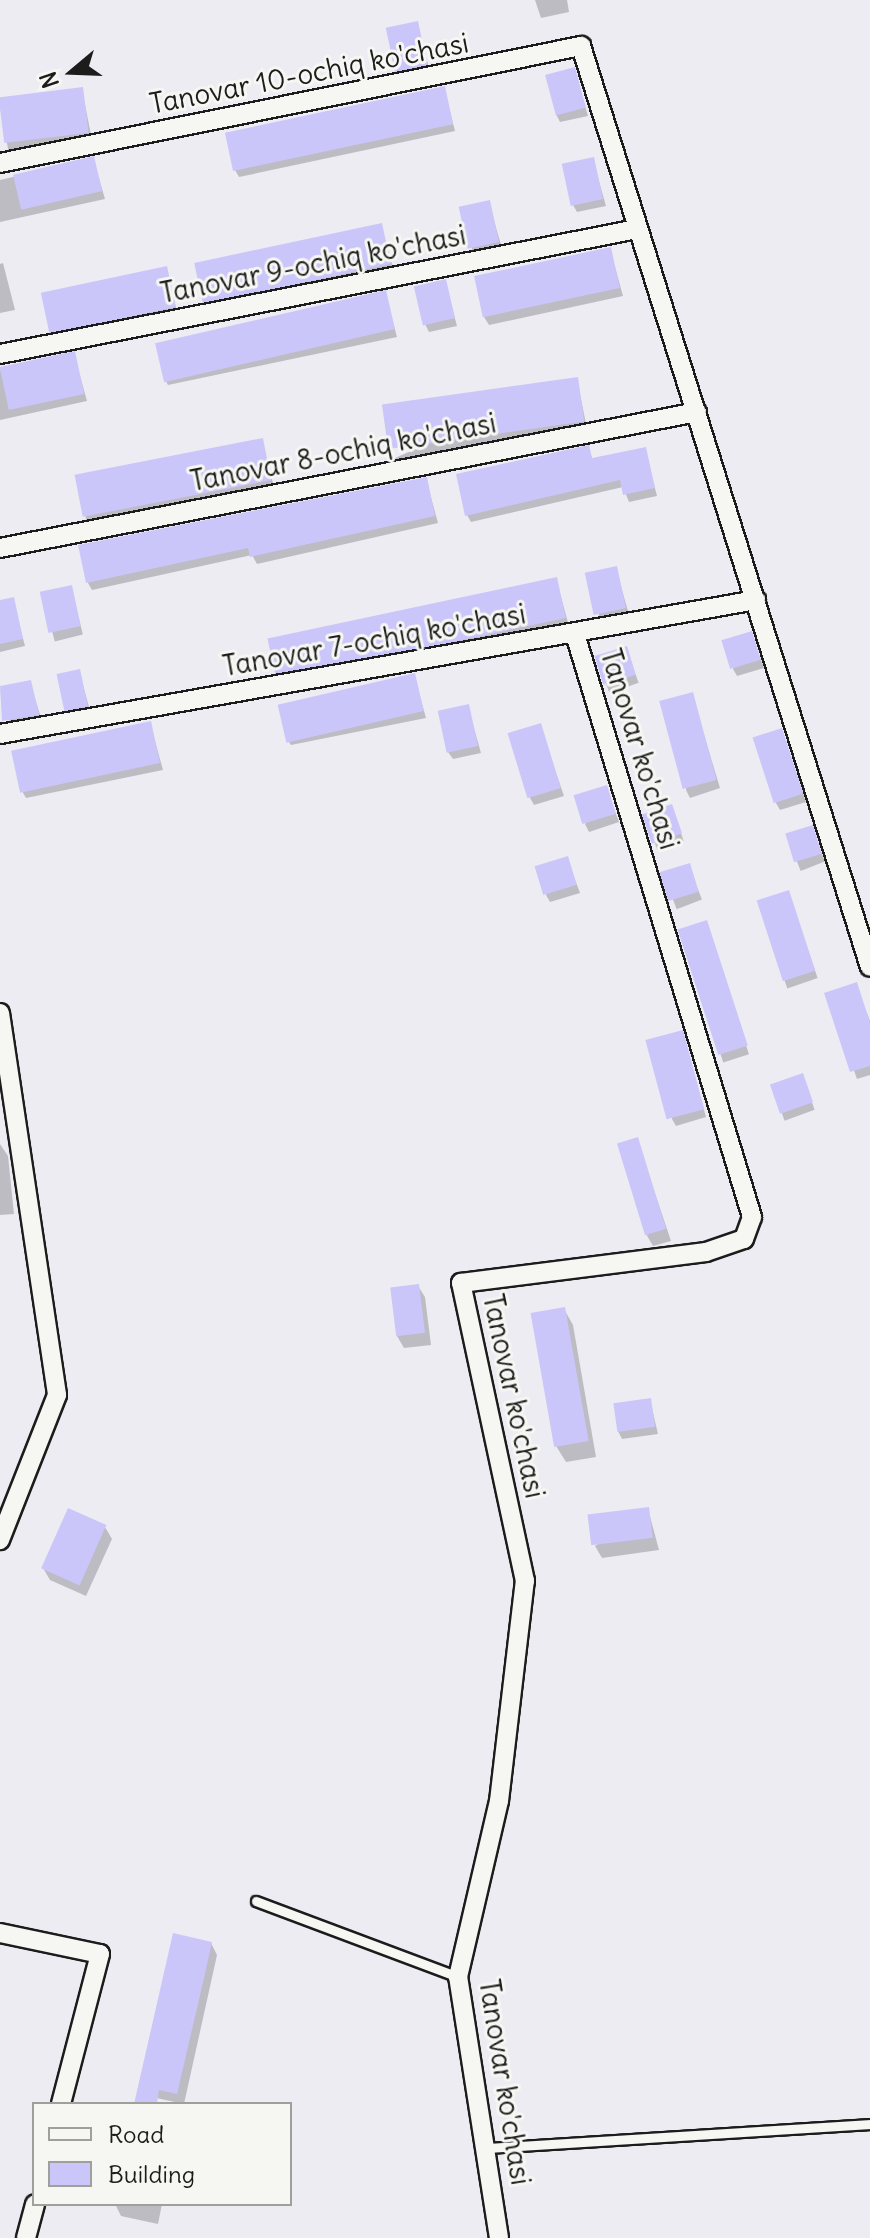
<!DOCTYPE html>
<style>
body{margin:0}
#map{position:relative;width:870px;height:2238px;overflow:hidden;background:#edecf3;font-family:Delius,sans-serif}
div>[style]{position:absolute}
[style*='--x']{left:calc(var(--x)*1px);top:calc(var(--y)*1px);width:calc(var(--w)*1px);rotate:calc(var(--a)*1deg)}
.shadow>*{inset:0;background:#0003;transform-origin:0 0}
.building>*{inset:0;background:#cbc6f9;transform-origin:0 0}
.roads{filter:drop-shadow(2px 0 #1c1c1c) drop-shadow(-2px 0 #1c1c1c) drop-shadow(0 2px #1c1c1c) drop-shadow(0 -2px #1c1c1c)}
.service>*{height:9px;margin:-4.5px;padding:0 4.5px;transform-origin:4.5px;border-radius:4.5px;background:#f6f6f2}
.minor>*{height:18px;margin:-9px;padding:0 9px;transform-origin:9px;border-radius:9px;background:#f6f6f2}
span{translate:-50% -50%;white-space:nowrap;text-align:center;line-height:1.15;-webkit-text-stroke:6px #f6f6f2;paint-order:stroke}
.street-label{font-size:28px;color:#1c1c1c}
.legend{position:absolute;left:32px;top:2102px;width:260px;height:104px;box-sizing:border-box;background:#f6f6f2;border:2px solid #9f9f9c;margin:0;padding:10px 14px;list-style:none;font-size:24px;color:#1c1c1c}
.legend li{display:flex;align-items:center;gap:16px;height:40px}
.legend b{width:40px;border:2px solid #9f9f9c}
.north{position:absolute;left:32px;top:32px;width:80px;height:80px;-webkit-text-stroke:6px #f6f6f2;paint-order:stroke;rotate:251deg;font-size:22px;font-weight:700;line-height:32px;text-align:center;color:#1c1c1c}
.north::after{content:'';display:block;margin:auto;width:28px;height:36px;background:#1c1c1c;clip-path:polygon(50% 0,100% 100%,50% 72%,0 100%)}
</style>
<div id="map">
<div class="shadow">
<i style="clip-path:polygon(535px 0,567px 0,569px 12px,541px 18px)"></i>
<i style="clip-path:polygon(417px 23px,430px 72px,402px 78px,397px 70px)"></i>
<i style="clip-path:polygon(574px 69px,588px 116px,560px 122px,556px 114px)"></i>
<i style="clip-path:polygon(444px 88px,455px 131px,239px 177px,235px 170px)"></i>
<i style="left:82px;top:89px;width:49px;height:84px;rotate:79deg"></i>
<i style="clip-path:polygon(93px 158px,105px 199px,0 222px,0 180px)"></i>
<i style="clip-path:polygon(593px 160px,606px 206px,577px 212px,573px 205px)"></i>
<i style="left:489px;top:203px;width:48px;height:29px;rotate:74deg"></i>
<i style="clip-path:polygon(381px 225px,394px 271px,209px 309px,205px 301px)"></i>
<i style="clip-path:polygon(610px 249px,623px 296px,489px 325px,484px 317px)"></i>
<i style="clip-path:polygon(3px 263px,15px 310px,0 313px,0 264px)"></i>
<i style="clip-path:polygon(166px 268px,178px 315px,55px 339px,51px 332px)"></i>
<i style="clip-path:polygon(445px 281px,457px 326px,429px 332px,425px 324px)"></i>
<i style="clip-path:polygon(385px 293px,397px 337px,168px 385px,164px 378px)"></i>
<i style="clip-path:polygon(74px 354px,87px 401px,0 420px,0 370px)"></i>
<i style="clip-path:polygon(577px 379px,587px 429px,400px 466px,395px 458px)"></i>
<i style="clip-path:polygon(262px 441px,274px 487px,90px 526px,86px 519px,77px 478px)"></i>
<i style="clip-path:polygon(588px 448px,593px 460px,645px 449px,657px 496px,629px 502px,623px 487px,471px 522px,467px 515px)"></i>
<i style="clip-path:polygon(426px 479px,438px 523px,257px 564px,252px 555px,92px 590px,88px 583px,80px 547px)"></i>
<i style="left:616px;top:569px;width:48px;height:29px;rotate:74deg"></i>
<i style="clip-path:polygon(556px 579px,569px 626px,281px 680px,277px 672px)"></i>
<i style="left:71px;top:587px;width:49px;height:29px;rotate:76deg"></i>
<i style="clip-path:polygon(13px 600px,25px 646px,0 652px,0 602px)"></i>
<i style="clip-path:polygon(751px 634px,764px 668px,737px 676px,733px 669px)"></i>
<i style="left:626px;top:648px;width:37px;height:31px;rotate:70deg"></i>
<i style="clip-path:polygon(79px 671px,91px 714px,71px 717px,67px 710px)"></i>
<i style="clip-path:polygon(414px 675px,426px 718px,291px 745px,286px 738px)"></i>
<i style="left:30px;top:682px;width:42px;height:31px;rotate:73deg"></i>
<i style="clip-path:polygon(692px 695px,720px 788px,690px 798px,686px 790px)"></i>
<i style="clip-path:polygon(468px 707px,481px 753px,453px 759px,448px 752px)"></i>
<i style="clip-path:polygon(150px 723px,163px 770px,26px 798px,22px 791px)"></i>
<i style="clip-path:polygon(540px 726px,564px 796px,534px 805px,530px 798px)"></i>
<i style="clip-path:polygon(781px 730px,806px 802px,780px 810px,776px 803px)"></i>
<i style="clip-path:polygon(606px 788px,619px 822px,589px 832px,585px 824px)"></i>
<i style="left:672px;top:807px;width:36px;height:28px;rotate:71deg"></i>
<i style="left:812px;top:828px;width:36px;height:26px;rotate:69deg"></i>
<i style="clip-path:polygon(567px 859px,580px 893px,550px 902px,546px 895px)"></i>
<i style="left:689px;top:866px;width:36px;height:27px;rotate:69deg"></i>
<i style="left:788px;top:892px;width:91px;height:32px;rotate:71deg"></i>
<i style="left:706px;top:922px;width:139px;height:27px;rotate:72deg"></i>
<i style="clip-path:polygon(856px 985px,870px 1021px,870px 1075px,857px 1079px,827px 994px)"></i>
<i style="clip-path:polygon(682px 1032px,706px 1117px,676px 1126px,672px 1119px)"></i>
<i style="left:802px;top:1075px;width:37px;height:32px;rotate:70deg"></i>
<i style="clip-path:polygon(637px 1140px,671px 1241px,653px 1246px,646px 1234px)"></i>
<i style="clip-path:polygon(0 1144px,8px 1156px,14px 1214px,0 1215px)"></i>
<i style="clip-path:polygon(418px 1286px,425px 1297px,431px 1345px,404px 1348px,397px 1336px)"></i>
<i style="clip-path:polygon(564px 1309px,573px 1325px,596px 1457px,566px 1462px,556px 1446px)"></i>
<i style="clip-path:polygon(650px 1400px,658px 1434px,622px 1439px,618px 1431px)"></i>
<i style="clip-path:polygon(648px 1509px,659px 1550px,602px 1558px,595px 1546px)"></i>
<i style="clip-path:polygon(105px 1527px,112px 1539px,86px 1596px,50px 1580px,43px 1568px)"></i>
<i style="clip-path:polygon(211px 1943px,217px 1955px,184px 2104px,147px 2096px)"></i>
<i style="clip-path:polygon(115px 2204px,162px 2204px,158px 2224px,121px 2216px)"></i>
</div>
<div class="building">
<i style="left:418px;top:21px;width:45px;height:33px;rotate:78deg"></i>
<i style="left:575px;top:67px;width:42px;height:31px;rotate:75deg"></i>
<i style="left:445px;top:86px;width:39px;height:225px;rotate:78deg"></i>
<i style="left:83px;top:87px;width:46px;height:85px;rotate:83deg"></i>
<i style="left:94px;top:156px;width:36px;height:83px;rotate:77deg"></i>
<i style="left:594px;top:157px;width:43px;height:33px;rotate:78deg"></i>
<i style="left:490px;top:200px;width:43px;height:32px;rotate:78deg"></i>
<i style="left:382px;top:223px;width:42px;height:192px;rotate:78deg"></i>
<i style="left:611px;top:247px;width:42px;height:140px;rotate:78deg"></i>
<i style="left:167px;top:266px;width:42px;height:129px;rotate:78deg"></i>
<i style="left:446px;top:279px;width:40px;height:33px;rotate:77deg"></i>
<i style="left:386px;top:290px;width:40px;height:237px;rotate:77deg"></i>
<i style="left:75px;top:351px;width:44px;height:77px;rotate:78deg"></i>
<i style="left:578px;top:377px;width:45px;height:198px;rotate:82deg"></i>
<i style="left:263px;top:438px;width:43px;height:192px;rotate:79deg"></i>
<i style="clip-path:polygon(589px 445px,592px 458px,646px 447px,655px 488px,623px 495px,620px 480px,465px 516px,456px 474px)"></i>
<i style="clip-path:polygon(427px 477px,435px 516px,250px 557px,248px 548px,86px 583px,78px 545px)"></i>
<i style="left:617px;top:566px;width:43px;height:33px;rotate:78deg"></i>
<i style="left:557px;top:577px;width:42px;height:296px;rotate:78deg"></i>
<i style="left:72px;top:585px;width:42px;height:33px;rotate:78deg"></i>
<i style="clip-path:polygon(14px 597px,23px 639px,0 644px,0 600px)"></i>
<i style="left:752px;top:631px;width:30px;height:32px;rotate:73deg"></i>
<i style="left:627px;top:646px;width:30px;height:34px;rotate:73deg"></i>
<i style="left:80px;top:669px;width:38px;height:24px;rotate:78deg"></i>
<i style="left:415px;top:673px;width:39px;height:141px;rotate:77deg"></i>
<i style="clip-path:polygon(31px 680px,39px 715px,2px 721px,0 686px)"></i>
<i style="left:693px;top:692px;width:91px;height:35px;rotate:75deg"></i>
<i style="left:469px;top:704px;width:43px;height:32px;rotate:78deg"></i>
<i style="left:151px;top:721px;width:43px;height:143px;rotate:78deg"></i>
<i style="left:541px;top:723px;width:68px;height:35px;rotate:73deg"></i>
<i style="left:782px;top:728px;width:69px;height:31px;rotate:72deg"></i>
<i style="left:607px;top:785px;width:30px;height:35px;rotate:73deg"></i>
<i style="left:672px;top:804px;width:31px;height:32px;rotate:71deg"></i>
<i style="left:813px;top:825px;width:30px;height:29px;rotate:73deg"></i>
<i style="left:568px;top:856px;width:30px;height:35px;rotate:73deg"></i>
<i style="left:690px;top:863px;width:30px;height:32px;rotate:73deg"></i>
<i style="left:789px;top:890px;width:85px;height:34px;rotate:72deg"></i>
<i style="left:707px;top:920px;width:132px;height:31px;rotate:72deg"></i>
<i style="clip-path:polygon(857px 982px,870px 1023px,870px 1066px,850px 1072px,824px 993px)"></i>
<i style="left:683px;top:1030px;width:82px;height:39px;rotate:75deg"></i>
<i style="left:803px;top:1073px;width:31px;height:35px;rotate:71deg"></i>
<i style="left:638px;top:1137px;width:96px;height:22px;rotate:73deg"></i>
<i style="left:419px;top:1284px;width:49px;height:29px;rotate:83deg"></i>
<i style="left:565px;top:1307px;width:136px;height:35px;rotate:80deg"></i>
<i style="left:651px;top:1398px;width:29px;height:38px;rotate:82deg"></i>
<i style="left:649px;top:1507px;width:31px;height:62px;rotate:83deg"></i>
<i style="left:68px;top:1508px;width:42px;height:66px;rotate:24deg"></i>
<i style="clip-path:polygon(173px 1933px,212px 1942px,204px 1978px,177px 2094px,159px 2090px,157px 2104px,134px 2104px)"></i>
</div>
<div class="roads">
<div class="service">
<i style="--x:256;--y:1901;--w:216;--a:20.6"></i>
<i style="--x:488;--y:2148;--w:383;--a:-3.6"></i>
</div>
<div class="minor">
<i style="--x:0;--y:163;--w:593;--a:-11.39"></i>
<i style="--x:581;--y:46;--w:965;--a:72.58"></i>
<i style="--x:0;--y:354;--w:649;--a:-11.1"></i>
<i style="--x:0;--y:548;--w:710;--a:-11.04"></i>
<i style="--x:0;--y:734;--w:768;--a:-10.05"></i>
<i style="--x:0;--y:1013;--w:386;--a:81.5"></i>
<i style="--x:57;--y:1395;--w:156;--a:111.5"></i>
<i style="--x:0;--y:1933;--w:102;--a:11.9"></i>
<i style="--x:100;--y:1954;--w:155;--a:104.6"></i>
<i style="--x:26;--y:2238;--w:35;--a:-75"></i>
<i style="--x:499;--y:2238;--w:264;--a:-98.9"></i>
<i style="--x:458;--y:1977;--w:181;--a:-76.9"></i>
<i style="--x:499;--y:1801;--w:222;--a:-83.3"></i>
<i style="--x:525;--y:1581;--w:305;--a:-102.1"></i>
<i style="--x:461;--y:1283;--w:247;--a:-7.2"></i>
<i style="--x:706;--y:1252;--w:40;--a:-18.9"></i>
<i style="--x:744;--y:1239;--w:23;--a:-70"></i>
<i style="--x:752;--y:1217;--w:609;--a:-106.89"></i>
</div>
</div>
<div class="street-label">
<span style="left:309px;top:73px;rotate:-11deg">Tanovar 10-ochiq ko'chasi</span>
<span style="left:313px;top:264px;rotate:-11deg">Tanovar 9-ochiq ko'chasi</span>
<span style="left:343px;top:452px;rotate:-11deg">Tanovar 8-ochiq ko'chasi</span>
<span style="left:374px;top:640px;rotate:-10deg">Tanovar 7-ochiq ko'chasi</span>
<span style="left:640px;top:749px;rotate:73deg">Tanovar ko'chasi</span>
<span style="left:514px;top:1396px;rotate:78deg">Tanovar ko'chasi</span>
<span style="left:505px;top:2082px;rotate:81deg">Tanovar ko'chasi</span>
</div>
<ul class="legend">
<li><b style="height:10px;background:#f6f6f2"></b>Road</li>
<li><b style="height:22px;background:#cbc6f9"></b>Building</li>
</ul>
<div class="north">N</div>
</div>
